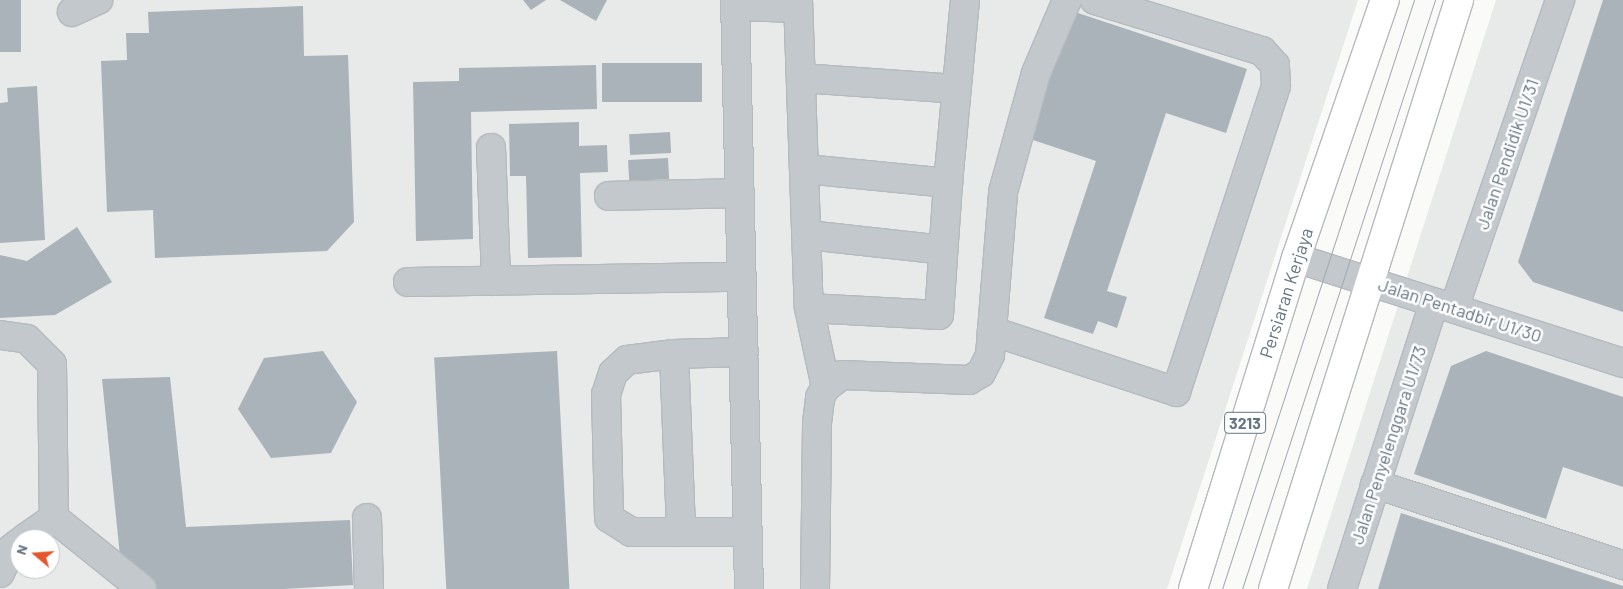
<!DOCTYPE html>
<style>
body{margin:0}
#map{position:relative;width:1623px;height:589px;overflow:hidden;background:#fafaf8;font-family:Barlow,sans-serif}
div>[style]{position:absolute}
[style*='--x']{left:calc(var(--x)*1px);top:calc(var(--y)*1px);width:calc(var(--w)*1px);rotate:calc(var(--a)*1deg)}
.built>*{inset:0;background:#e8e9e9}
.building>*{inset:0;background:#aab3b9;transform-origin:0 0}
.roads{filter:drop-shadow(1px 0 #b5babe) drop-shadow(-1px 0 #b5babe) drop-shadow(0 1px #b5babe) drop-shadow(0 -1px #b5babe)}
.minor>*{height:28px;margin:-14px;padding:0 14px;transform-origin:14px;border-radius:14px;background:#c3c8cc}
.major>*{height:28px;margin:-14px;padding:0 14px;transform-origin:14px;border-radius:14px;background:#fff}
.tram>*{height:1px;margin:-0.5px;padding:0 0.5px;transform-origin:0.5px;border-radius:0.5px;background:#a2aab0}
span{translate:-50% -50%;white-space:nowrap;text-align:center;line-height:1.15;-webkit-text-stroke:5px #fff;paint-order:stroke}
.shield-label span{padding:1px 4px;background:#fff;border:1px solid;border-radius:4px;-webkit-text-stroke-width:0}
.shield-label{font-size:16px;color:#657683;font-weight:700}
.street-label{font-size:18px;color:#657683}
.north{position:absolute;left:10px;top:529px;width:50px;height:50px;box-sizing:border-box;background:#fff;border:1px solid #c1c8cd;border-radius:50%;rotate:288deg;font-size:14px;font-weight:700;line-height:20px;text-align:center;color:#657683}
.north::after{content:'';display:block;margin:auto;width:18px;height:22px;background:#e4572e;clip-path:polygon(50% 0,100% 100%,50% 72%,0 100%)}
</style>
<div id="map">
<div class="built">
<i style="clip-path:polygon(evenodd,0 0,1358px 0,1167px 589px,0 589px,0 0,20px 539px,50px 539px,50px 569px,20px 569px,20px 539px)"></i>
<i style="clip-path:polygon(1496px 0,1623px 0,1623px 589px,1307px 589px)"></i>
</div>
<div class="building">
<i style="left:0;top:0;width:21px;height:52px"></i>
<i style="clip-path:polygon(523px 0,546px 0,531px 10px)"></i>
<i style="clip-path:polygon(560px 0,607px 0,596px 21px)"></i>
<i style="clip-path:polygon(1603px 0,1623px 0,1623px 312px,1533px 282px,1518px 262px)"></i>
<i style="clip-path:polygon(303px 6px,304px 56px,348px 55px,354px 222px,327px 251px,155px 258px,153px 210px,107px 212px,101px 61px,127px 60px,126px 33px,149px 33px,148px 12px)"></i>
<i style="clip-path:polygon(1069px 10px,1247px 69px,1226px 133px,1166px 113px,1107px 291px,1127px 297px,1117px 328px,1098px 321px,1093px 334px,1044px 318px,1096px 161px,1027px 138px)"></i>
<i style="left:702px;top:63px;width:39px;height:100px;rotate:90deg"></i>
<i style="clip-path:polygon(596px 65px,597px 109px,471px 112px,473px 239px,416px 241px,413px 82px,459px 81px,459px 68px)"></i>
<i style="clip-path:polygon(37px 86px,45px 240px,0 243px,0 103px,8px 102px,7px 88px)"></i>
<i style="clip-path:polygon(579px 122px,579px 146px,607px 145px,608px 172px,580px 173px,582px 257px,528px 258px,526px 176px,510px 176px,509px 124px)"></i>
<i style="left:670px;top:132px;width:21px;height:41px;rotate:87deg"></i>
<i style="left:668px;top:158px;width:21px;height:40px;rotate:87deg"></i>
<i style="clip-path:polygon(77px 227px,112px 282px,55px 315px,0 318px,0 255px,27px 261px)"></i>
<i style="clip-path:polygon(323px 351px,357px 402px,331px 453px,271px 458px,238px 409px,264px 358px)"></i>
<i style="left:557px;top:351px;width:238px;height:123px;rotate:87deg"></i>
<i style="clip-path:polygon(1486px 351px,1623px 397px,1623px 487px,1563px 467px,1546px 519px,1414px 474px,1451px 366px)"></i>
<i style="clip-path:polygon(170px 377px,186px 527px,350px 520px,353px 585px,284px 589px,151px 589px,121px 566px,102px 379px)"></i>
<i style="clip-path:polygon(1401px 513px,1623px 586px,1623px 589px,1378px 589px)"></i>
</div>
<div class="roads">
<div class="minor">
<i style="--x:735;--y:0;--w:589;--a:88.64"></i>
<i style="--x:798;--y:0;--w:308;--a:88"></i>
<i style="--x:809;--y:308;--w:81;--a:77.9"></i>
<i style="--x:736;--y:6;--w:62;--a:1.8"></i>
<i style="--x:72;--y:12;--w:29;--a:-25"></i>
<i style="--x:801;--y:78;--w:156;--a:4"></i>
<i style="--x:491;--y:148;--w:133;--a:87.8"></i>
<i style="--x:805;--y:169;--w:144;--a:5.6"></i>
<i style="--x:948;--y:183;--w:132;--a:93.9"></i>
<i style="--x:939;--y:315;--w:130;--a:-176.9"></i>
<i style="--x:948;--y:183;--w:184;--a:-84.7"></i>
<i style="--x:609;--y:196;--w:131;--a:-1.3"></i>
<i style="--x:808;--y:235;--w:136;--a:6.3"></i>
<i style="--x:1296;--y:258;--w:343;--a:17.8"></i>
<i style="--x:408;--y:282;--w:334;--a:-0.9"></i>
<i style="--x:1454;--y:308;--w:326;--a:-71"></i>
<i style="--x:992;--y:331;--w:194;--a:18.3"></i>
<i style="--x:1176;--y:392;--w:322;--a:-71.9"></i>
<i style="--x:1276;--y:86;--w:21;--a:-93"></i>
<i style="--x:1275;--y:65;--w:19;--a:-133"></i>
<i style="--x:1262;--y:51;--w:175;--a:-163"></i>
<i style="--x:0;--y:335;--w:27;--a:8"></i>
<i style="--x:27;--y:339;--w:35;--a:45"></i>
<i style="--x:52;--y:364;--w:154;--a:89.3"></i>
<i style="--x:744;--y:352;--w:70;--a:178.4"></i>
<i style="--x:674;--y:354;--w:47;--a:172.7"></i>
<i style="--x:627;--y:360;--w:19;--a:137"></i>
<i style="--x:613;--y:373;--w:22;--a:108"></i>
<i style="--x:606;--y:394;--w:124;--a:88.6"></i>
<i style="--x:609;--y:518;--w:26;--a:32"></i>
<i style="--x:631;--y:532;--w:117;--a:0"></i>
<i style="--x:674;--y:354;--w:178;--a:87.7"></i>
<i style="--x:1375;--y:484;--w:261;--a:18.1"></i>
<i style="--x:367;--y:518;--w:71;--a:88.4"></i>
<i style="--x:24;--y:539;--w:37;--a:-35"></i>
<i style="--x:54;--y:518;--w:113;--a:38.9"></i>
<i style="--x:0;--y:573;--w:26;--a:-65"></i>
<i style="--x:11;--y:549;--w:11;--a:-38"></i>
<i style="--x:815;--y:589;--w:166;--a:-89.3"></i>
<i style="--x:817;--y:423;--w:26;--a:-83"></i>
<i style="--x:820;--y:397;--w:12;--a:-59"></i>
<i style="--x:826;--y:387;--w:20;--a:-37"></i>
<i style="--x:842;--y:375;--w:127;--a:2.3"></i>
<i style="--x:969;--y:380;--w:14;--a:-30"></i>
<i style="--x:981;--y:373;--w:20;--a:-63"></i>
<i style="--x:990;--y:355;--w:164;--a:-85.4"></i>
<i style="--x:1003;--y:192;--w:123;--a:-74.5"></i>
<i style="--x:1036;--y:73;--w:79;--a:-67"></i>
<i style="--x:1342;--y:589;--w:301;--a:-72.2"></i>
</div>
<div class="major">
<i style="--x:1193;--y:589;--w:347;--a:-72.7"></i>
<i style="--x:1296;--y:258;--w:273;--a:-71"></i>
<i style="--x:1273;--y:589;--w:618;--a:-72.47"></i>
</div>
</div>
<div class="tram">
<i style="--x:1222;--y:589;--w:620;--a:-71.95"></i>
<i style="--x:1242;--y:589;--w:620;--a:-71.86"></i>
</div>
<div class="shield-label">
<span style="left:1245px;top:423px">3213</span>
</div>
<div class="street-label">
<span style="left:1507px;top:154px;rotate:-71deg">Jalan Pendidik U1/31</span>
<span style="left:1286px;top:293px;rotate:-72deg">Persiaran Kerjaya</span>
<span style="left:1460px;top:310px;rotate:18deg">Jalan Pentadbir U1/30</span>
<span style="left:1388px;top:445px;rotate:-72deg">Jalan Penyelenggara U1/73</span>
</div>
<div class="north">N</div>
</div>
